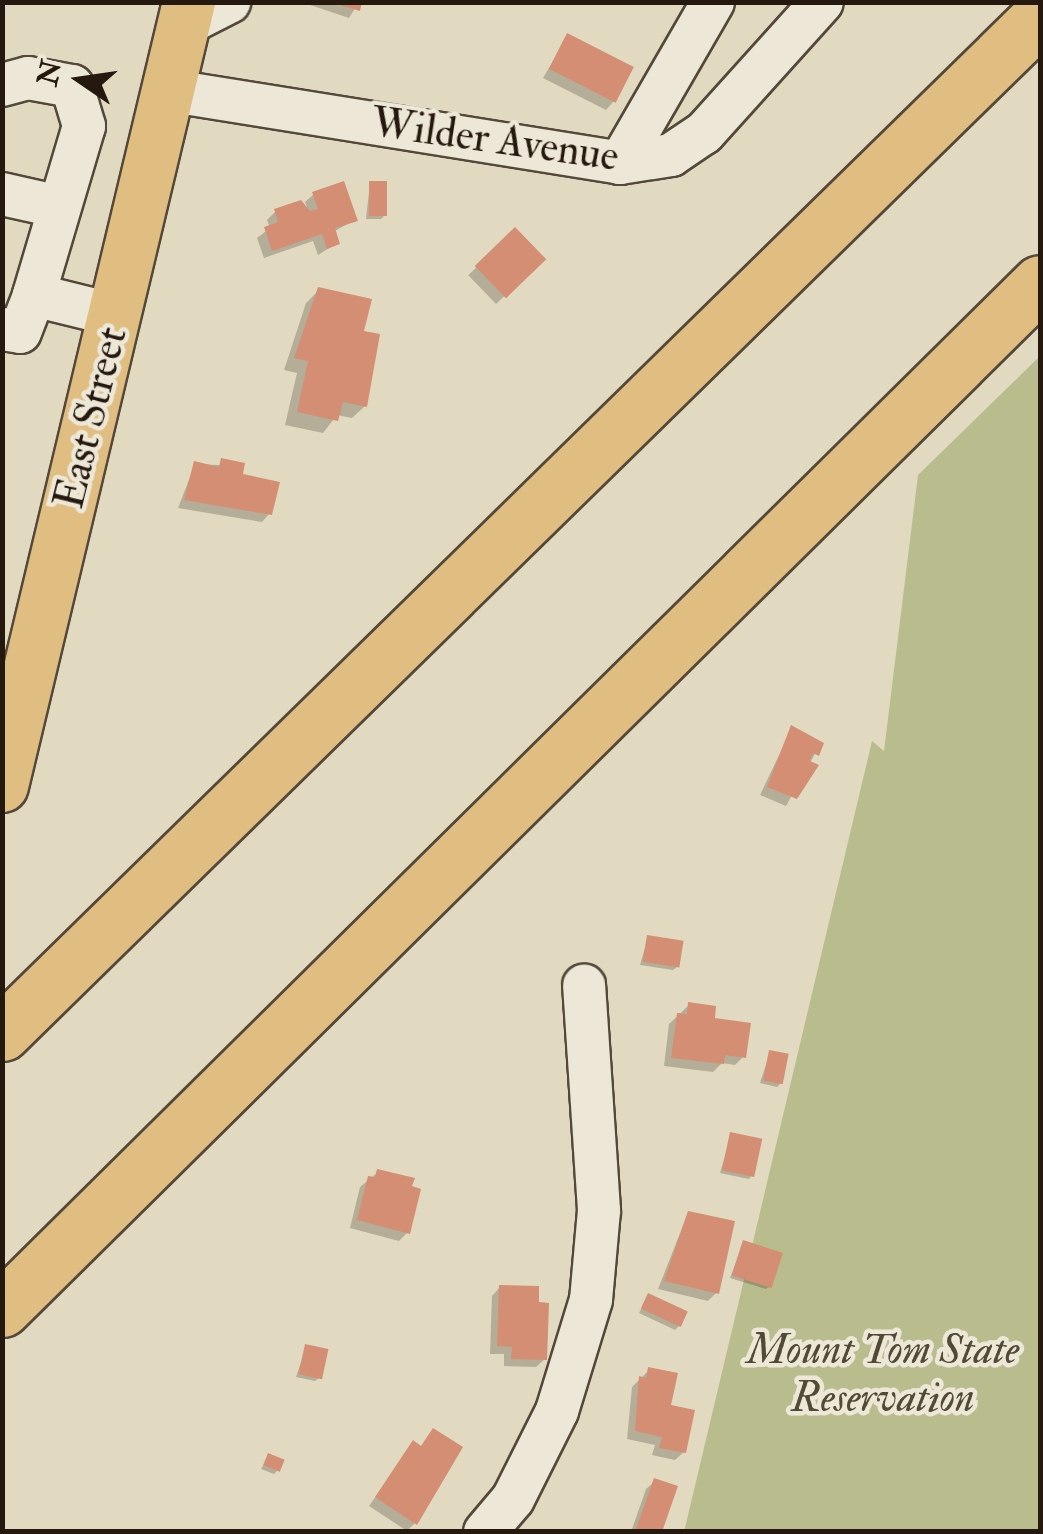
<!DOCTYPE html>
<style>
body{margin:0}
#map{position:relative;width:1043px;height:1534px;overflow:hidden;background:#e1dac0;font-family:"IM FELL Double Pica",serif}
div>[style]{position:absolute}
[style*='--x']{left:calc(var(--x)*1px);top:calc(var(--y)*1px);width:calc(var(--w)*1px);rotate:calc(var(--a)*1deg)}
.green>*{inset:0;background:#b9bd8d}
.shadow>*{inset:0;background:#0003;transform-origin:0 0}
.building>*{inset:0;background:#d38e73;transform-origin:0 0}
.roads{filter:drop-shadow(2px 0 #54483a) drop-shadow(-2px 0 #54483a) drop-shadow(0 2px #54483a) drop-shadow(0 -2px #54483a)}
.minor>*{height:42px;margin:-21px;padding:0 21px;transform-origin:21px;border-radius:21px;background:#ece7d6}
.major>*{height:52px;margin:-26px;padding:0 26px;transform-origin:26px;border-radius:26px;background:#e0bd80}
.highway>*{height:55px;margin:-27.5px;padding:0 27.5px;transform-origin:27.5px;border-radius:27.5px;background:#e0bd80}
span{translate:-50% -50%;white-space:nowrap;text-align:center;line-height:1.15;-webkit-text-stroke:9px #ece7d6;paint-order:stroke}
.street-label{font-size:42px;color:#25180e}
.park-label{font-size:42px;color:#514a34;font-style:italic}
.frame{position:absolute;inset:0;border:5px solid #25180e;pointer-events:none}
.north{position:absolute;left:30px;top:30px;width:100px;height:100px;-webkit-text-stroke:8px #ece7d6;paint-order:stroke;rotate:283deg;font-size:28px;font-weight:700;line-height:40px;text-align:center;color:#25180e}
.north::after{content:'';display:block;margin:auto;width:35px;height:45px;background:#25180e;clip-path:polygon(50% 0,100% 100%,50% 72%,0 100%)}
</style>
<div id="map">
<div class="green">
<i style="clip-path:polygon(1040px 356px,1040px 1531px,684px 1532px,872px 741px,884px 751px,918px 475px)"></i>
</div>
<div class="shadow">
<i style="clip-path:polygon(301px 2px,359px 2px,349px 18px)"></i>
<i style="clip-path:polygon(568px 36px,614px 101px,606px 110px,543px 78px)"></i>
<i style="clip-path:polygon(370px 183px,384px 216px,381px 219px,366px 219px)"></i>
<i style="clip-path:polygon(314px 194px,355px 220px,333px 232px,337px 243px,318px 255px,313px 241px,264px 258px,257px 238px,270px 228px,267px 220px,275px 212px,309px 213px,305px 202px)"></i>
<i style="left:515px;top:230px;width:40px;height:65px;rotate:46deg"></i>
<i style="clip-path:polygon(319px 290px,361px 333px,365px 406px,352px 418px,337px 415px,323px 433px,285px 425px,297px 373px,284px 370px,306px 303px)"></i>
<i style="clip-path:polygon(195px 464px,242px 466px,240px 476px,270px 513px,262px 522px,178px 508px)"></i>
<i style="clip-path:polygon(792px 728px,821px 743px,786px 806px,760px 795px)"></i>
<i style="clip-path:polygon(648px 937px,677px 967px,673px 970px,640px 965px)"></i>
<i style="clip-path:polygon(689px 1005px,744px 1056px,735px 1065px,722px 1063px,713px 1072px,664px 1066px,669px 1024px)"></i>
<i style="clip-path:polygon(770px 1052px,781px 1083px,777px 1087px,760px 1083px)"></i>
<i style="clip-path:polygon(731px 1135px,752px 1175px,749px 1179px,720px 1173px)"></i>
<i style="clip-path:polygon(378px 1172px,408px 1232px,399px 1241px,350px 1228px,360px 1187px)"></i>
<i style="clip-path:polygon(688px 1213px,717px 1292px,708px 1301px,658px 1289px)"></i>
<i style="clip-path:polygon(744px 1243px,770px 1286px,766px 1289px,730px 1278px)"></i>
<i style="clip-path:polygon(500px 1287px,545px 1359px,536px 1367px,504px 1366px,504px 1354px,490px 1354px,492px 1296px)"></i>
<i style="clip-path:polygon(648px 1296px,679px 1326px,675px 1330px,639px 1313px)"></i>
<i style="clip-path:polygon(306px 1347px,319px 1378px,315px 1381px,296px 1377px)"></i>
<i style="clip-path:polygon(649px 1370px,684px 1452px,675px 1460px,652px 1455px,655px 1445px,627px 1439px,632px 1387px)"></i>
<i style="clip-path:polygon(413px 1444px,420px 1448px,415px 1523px,407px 1531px,369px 1506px)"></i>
<i style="clip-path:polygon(269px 1456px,277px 1471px,274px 1474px,261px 1469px)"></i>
<i style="clip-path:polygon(655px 1481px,660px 1532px,631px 1532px,646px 1489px)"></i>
</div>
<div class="building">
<i style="clip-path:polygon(330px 2px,362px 2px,360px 11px)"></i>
<i style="left:567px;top:33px;width:75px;height:40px;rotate:27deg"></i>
<i style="clip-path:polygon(344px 181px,358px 221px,335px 228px,340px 244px,327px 249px,322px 234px,272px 251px,264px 227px,278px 222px,274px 209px,301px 200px,310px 211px,318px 209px,312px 192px)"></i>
<i style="left:369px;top:181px;width:18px;height:35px"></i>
<i style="left:515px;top:227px;width:45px;height:56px;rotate:46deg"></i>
<i style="clip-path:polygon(318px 287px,372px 299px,364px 331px,380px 334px,367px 407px,343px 402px,338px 421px,297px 412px,308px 361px,294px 358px)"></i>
<i style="clip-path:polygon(221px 458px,245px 463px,243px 474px,280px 482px,272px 515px,184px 500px,194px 461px,219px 467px)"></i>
<i style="clip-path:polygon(791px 725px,824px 743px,819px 756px,813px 753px,810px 761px,819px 765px,797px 799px,767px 787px)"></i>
<i style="left:647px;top:935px;width:37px;height:27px;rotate:9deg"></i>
<i style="clip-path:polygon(688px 1002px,716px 1006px,715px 1018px,751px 1023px,746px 1058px,725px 1055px,724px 1064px,671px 1058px,677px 1013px,687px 1014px)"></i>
<i style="left:769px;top:1050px;width:20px;height:31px;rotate:11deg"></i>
<i style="left:730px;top:1132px;width:33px;height:39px;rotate:12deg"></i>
<i style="clip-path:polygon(377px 1169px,415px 1178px,412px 1186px,421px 1189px,410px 1234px,357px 1220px,368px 1176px,375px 1177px)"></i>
<i style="clip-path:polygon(688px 1211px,735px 1221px,719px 1294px,664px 1281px)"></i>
<i style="left:743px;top:1240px;width:42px;height:37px;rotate:18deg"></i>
<i style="clip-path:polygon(499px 1285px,539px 1286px,539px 1302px,549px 1303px,547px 1360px,511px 1359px,512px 1347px,497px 1346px)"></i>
<i style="left:648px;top:1293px;width:44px;height:17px;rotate:25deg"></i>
<i style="left:305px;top:1344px;width:24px;height:31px;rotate:12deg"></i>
<i style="clip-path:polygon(648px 1367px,678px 1373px,671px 1405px,695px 1410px,686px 1453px,659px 1448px,662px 1437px,635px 1431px,639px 1376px,646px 1378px)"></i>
<i style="clip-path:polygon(433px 1428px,463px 1447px,417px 1525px,375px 1497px,413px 1440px,421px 1446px)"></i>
<i style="left:268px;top:1453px;width:18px;height:13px;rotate:22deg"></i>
<i style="clip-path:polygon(654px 1478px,678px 1486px,662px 1532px,635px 1532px)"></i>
</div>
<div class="roads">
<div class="minor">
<i style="--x:184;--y:25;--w:51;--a:-27.1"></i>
<i style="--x:2;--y:85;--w:27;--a:-15"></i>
<i style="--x:28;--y:78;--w:45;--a:10.3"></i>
<i style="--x:72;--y:86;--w:42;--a:73.3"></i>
<i style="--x:84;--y:126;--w:176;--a:106.5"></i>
<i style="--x:34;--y:295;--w:83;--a:13.9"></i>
<i style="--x:166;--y:90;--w:460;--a:9.1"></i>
<i style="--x:620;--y:163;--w:52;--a:-8.9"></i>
<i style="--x:671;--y:155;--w:40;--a:-34"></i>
<i style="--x:704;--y:133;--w:176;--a:-48"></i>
<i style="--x:620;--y:163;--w:186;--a:-60"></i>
<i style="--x:2;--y:194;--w:59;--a:12.6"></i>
<i style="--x:2;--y:329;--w:18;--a:9"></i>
<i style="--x:20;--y:332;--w:40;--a:-69"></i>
<i style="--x:485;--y:1532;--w:43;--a:-49.7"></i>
<i style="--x:513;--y:1499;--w:98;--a:-63.4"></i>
<i style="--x:557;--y:1411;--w:116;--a:-73"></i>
<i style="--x:591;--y:1300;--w:90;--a:-84.9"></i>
<i style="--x:599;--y:1210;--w:225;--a:-93.8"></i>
</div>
<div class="major">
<i style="--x:2;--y:786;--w:806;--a:-76.58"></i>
</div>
<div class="highway">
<i style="--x:2;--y:1033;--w:1452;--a:-44.39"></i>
<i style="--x:2;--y:1309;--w:1459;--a:-44.67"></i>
</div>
</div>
<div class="street-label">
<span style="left:495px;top:140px;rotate:8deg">Wilder Avenue</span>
<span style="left:91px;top:418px;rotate:-76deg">East Street</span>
</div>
<div class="park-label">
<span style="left:883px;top:1374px">Mount Tom State<br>Reservation</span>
</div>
<div class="frame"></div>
<div class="north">N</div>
</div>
